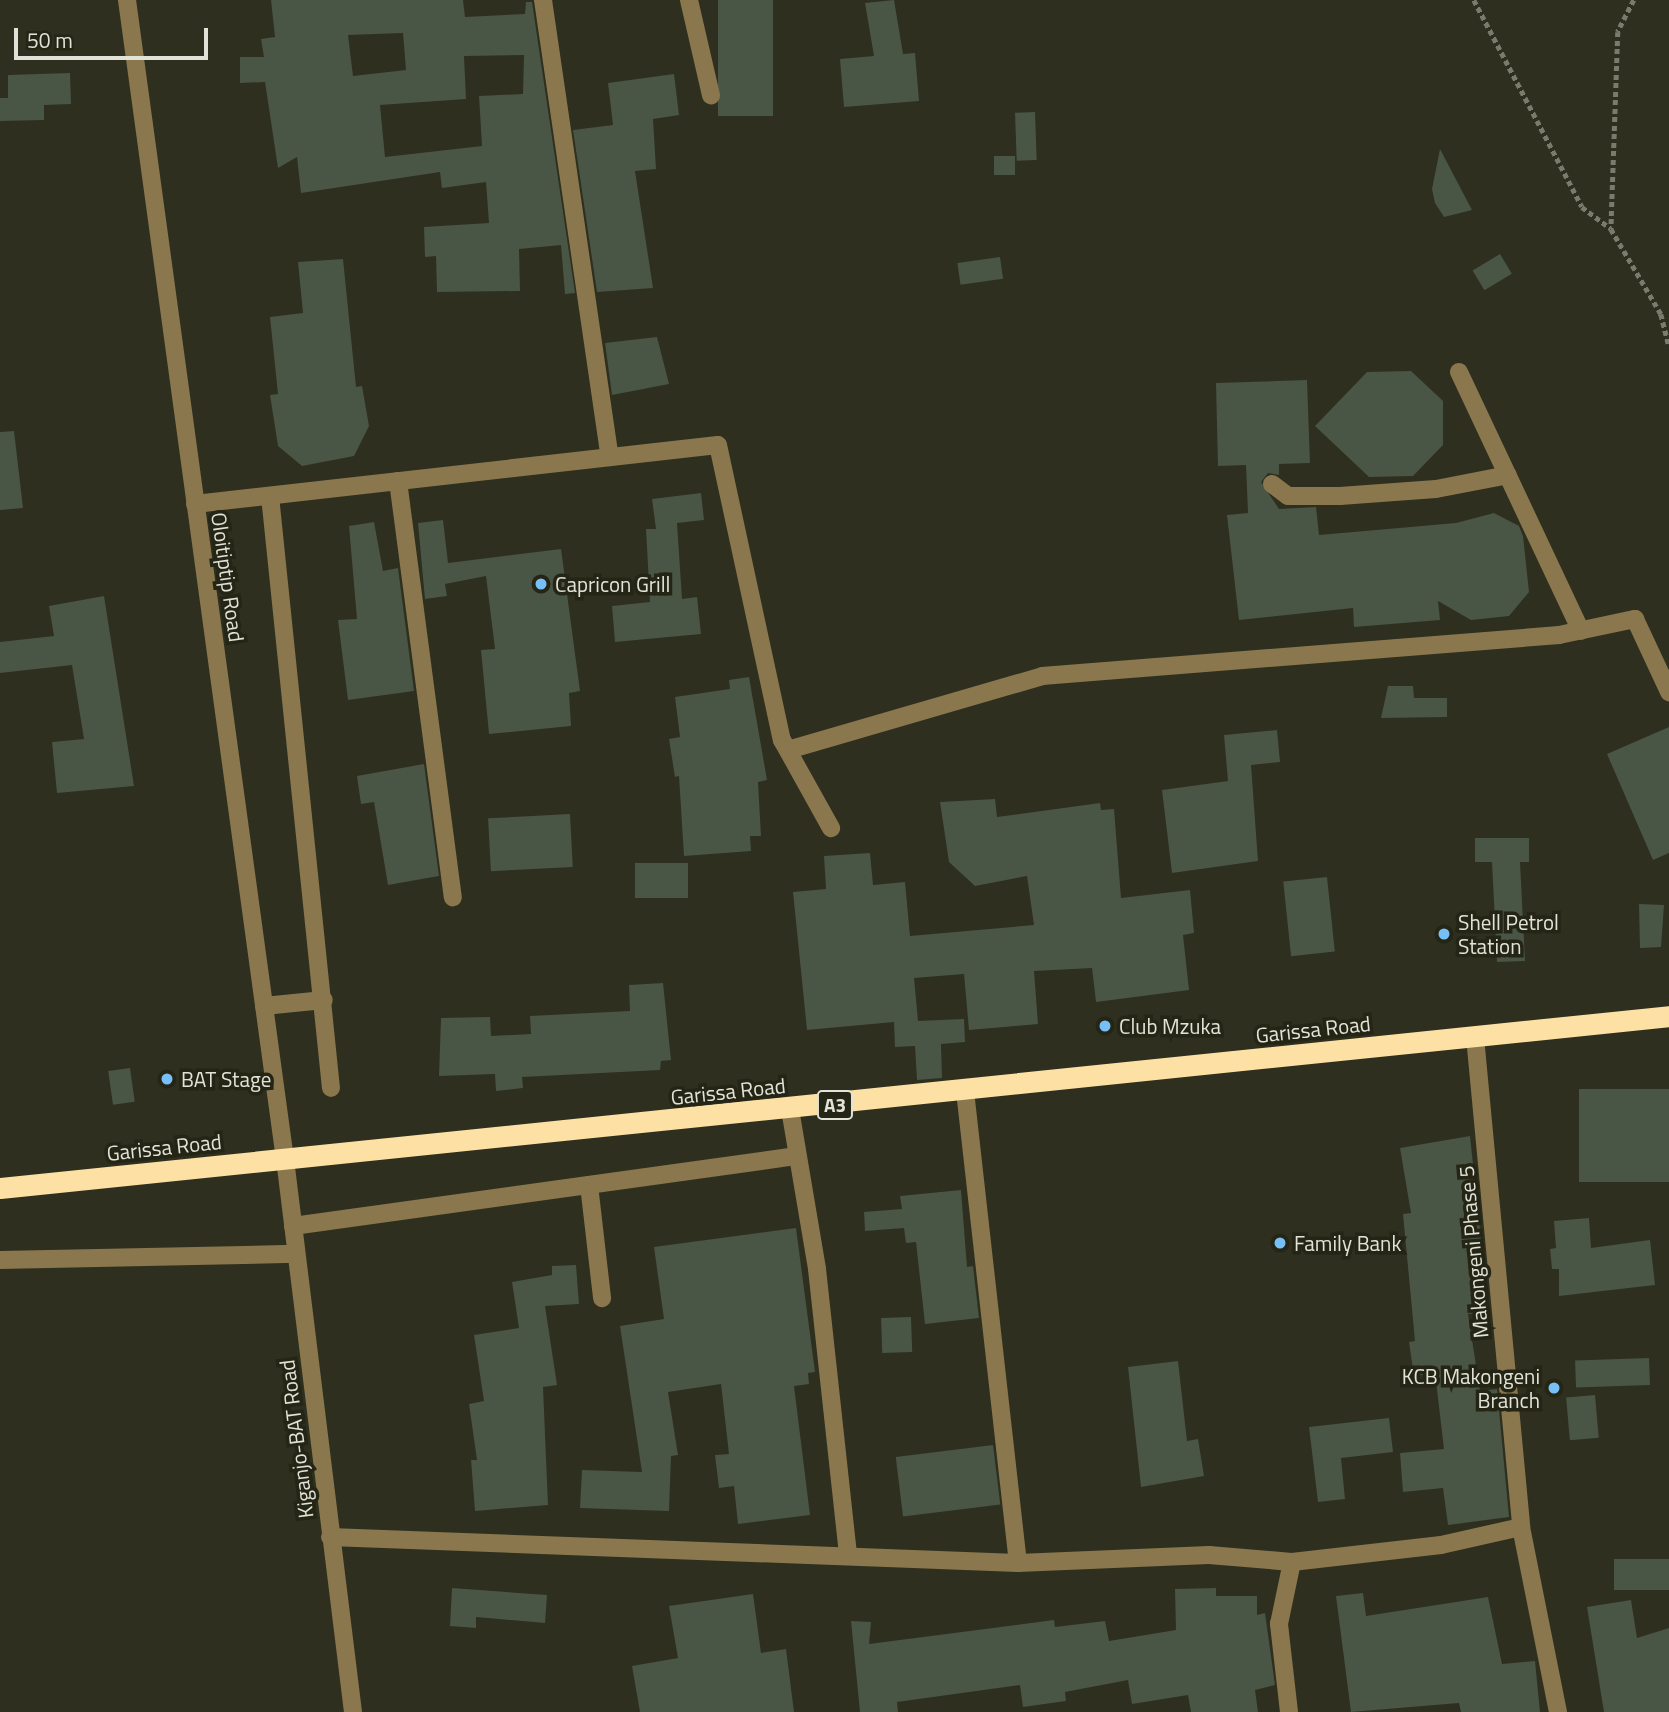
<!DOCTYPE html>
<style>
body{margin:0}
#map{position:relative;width:1669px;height:1712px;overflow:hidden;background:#2e2f1e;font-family:"Titillium Web",sans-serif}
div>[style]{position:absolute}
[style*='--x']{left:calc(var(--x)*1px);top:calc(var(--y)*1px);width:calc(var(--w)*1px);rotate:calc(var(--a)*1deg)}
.building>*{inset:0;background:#495545;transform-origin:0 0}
.path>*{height:4.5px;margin-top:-2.25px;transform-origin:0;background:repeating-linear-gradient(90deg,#7a7b6c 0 5px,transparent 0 8.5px)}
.minor>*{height:18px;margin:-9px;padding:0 9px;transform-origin:9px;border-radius:9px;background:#8a774d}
.highway>*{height:21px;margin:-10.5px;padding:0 10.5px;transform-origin:10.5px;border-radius:10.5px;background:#fde0a3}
.dots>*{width:19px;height:19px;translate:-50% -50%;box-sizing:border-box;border:4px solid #242514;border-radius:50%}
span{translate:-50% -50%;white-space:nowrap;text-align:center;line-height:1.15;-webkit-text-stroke:7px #242514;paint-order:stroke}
.shield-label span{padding:2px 5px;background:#242514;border:2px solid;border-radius:5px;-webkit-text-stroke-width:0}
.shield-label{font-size:19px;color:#e2e3d8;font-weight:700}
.street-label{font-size:21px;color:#e2e3d8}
.poi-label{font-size:21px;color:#e2e3d8}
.left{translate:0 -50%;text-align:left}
.right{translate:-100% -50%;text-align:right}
.scale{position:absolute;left:14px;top:28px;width:194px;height:32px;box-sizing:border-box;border:4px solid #e2e3d8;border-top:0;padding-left:9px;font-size:21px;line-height:24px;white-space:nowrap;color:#e2e3d8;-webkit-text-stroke:5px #242514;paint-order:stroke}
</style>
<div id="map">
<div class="building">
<i style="clip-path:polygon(evenodd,271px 0,463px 0,465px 17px,525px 14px,526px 2px,532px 2px,575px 293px,565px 294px,561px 245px,519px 249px,520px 291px,437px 292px,436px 256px,425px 257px,424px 227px,489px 223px,486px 182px,442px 188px,440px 172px,301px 193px,297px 157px,278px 168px,265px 82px,240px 83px,240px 57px,264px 57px,261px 39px,275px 37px,271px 0,403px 33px,406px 70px,353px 76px,348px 35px,403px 33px,271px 0,524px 55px,523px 94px,479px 96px,482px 146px,385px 157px,380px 105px,466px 99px,464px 56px,524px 55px)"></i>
<i style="left:718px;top:0;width:55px;height:116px"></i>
<i style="clip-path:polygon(894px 0,903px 54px,915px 53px,919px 101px,844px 107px,840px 59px,874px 56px,865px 3px)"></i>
<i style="clip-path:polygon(70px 73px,71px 104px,44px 105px,44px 120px,0 121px,0 98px,8px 98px,8px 75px)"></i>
<i style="clip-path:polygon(674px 74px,679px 115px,653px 119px,656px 169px,635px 171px,653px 288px,597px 292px,573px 130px,613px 125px,608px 83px)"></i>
<i style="left:1035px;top:112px;width:48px;height:20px;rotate:88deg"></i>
<i style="clip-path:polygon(1440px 149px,1472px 210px,1444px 217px,1435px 203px,1432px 189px)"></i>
<i style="left:994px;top:156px;width:21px;height:19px"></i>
<i style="left:1500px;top:254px;width:23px;height:32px;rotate:59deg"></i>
<i style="left:1000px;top:257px;width:22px;height:43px;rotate:82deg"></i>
<i style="clip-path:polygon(343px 259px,356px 387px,362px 386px,369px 426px,354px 456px,302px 466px,278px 446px,270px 395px,278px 394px,270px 317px,303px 313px,298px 262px)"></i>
<i style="clip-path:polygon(657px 337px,669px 384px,612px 395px,605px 343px)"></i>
<i style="clip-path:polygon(1411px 371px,1443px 401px,1443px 445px,1413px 476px,1369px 477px,1315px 426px,1367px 372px)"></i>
<i style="clip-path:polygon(1307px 380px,1310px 463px,1279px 464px,1279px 475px,1268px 473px,1261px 482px,1279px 509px,1316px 507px,1319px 535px,1456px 523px,1494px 513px,1519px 526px,1523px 536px,1529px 592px,1509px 616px,1471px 620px,1438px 601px,1440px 620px,1354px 627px,1353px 608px,1239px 620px,1227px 515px,1248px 513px,1246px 465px,1218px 466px,1216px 383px)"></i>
<i style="clip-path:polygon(14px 431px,23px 508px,0 510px,0 432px)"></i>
<i style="clip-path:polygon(701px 493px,704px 520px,677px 523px,682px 599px,697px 597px,701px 634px,615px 642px,612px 606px,650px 602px,646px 529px,656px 529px,652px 499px)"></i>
<i style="clip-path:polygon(443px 520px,448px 563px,561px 549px,580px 691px,569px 693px,571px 726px,489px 734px,481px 650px,495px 649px,486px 576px,445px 584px,447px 596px,425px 599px,418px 523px)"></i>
<i style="clip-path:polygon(374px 522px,383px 571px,398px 568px,414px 691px,348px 700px,338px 620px,357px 619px,349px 526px)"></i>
<i style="clip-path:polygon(104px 596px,134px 786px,57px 793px,52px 742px,84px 739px,72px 665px,0 673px,0 642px,54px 636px,49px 606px)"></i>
<i style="clip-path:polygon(749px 677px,767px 780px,758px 782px,761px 836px,750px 836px,751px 851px,684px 856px,679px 776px,675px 777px,669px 739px,680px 737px,675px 697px,730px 689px,729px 680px)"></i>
<i style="clip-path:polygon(1388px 686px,1413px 686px,1414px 698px,1447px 698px,1447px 717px,1381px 718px)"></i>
<i style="clip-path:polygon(1669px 727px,1669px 853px,1653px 860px,1607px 754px)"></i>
<i style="clip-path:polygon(1277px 730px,1280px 762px,1251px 765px,1258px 861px,1172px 873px,1162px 790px,1228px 781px,1224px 735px)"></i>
<i style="clip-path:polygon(424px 764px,439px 876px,388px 885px,374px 802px,361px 804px,357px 776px)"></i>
<i style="clip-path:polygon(995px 799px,997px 817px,1100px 803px,1101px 810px,1114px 809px,1121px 898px,1190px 890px,1194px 933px,1183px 935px,1189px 990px,1096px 1002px,1092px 968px,1034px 971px,1038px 1024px,969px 1030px,964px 974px,914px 978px,918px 1021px,964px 1019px,965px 1042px,941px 1044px,942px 1078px,917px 1080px,915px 1046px,895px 1047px,894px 1022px,807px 1030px,793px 892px,826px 889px,824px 856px,870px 853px,873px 885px,905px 882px,910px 936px,1034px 925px,1027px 876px,975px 886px,949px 862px,940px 802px)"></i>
<i style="left:570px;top:814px;width:53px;height:82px;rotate:87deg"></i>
<i style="clip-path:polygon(1475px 838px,1529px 838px,1529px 862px,1520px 862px,1525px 961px,1497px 962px,1492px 862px,1475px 862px)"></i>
<i style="left:635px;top:863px;width:53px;height:35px"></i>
<i style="left:1327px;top:877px;width:75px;height:44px;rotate:84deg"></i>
<i style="clip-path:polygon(1639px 904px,1664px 905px,1661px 947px,1640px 948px)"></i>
<i style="clip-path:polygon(663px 983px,671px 1060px,661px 1061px,660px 1070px,522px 1077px,523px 1088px,496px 1091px,495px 1074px,439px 1076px,441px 1018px,490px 1017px,491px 1036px,531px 1034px,530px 1016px,630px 1011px,629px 985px)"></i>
<i style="left:130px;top:1068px;width:34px;height:22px;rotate:82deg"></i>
<i style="left:1669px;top:1089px;width:93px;height:90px;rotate:90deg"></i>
<i style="clip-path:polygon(1470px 1136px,1483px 1259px,1476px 1259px,1482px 1313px,1468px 1314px,1480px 1391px,1497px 1389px,1509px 1517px,1448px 1525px,1443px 1488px,1403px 1492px,1400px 1453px,1444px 1449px,1435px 1373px,1414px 1376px,1409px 1342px,1415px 1341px,1403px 1214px,1411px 1213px,1400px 1148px)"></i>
<i style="clip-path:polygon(961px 1190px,967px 1267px,973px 1266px,979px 1318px,925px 1324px,916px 1242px,906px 1243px,904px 1228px,865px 1231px,864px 1212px,902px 1209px,900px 1196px)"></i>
<i style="clip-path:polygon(1589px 1218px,1591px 1248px,1650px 1240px,1655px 1285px,1559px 1296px,1559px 1269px,1552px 1269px,1550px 1249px,1556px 1248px,1554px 1221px)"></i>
<i style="clip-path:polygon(796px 1228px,815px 1372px,808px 1373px,809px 1384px,794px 1386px,810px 1515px,738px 1524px,734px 1486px,719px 1488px,715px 1455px,729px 1454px,721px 1384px,668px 1392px,678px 1455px,671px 1456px,669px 1511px,580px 1508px,582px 1470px,642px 1472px,620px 1326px,664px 1319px,654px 1247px)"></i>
<i style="clip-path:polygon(576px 1265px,579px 1304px,545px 1306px,557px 1385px,543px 1387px,548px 1505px,475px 1511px,471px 1460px,477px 1460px,469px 1404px,484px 1401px,474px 1335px,519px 1328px,512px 1282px,552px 1275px,552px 1266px)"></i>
<i style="left:911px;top:1317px;width:35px;height:30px;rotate:88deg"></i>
<i style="left:1649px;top:1358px;width:27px;height:74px;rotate:88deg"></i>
<i style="clip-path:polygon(1178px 1361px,1187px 1441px,1198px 1439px,1204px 1476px,1141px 1487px,1128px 1367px)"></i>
<i style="left:1595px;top:1395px;width:43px;height:29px;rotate:85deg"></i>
<i style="clip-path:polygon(1389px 1418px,1393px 1452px,1341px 1458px,1345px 1499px,1318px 1502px,1309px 1427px)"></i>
<i style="left:993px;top:1445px;width:60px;height:98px;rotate:83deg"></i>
<i style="left:1669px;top:1559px;width:31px;height:55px;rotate:90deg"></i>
<i style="clip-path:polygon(452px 1588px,547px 1595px,545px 1623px,476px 1617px,476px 1628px,450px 1626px)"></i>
<i style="clip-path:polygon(1216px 1588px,1216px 1596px,1257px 1596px,1257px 1615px,1265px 1613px,1275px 1685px,1255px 1690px,1258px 1712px,1191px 1712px,1188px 1695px,1132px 1704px,1128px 1680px,1065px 1692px,1066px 1701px,1023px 1707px,1020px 1685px,897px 1702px,898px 1712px,860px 1712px,851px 1621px,871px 1622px,869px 1644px,1054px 1620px,1055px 1627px,1105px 1621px,1109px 1641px,1176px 1630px,1175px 1589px)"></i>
<i style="clip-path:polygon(1363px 1593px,1366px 1616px,1488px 1597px,1502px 1664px,1535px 1661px,1540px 1712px,1461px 1712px,1459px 1703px,1351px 1712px,1336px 1596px)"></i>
<i style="clip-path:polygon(753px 1594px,761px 1653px,786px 1649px,794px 1712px,640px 1712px,632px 1666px,678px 1658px,669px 1606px)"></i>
<i style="clip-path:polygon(1631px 1600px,1637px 1638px,1669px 1628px,1669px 1712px,1604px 1712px,1587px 1607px)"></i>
</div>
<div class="path">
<i style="--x:1474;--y:0;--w:233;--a:62.4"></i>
<i style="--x:1582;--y:207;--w:36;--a:37"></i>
<i style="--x:1634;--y:0;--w:36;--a:117"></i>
<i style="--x:1618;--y:32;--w:197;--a:92"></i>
<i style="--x:1611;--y:229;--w:99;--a:59.5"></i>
<i style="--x:1661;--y:314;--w:32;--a:76"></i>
</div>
<div class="minor">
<i style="--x:127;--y:0;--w:1170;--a:82.24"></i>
<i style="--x:285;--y:1159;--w:557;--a:82.99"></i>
<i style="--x:543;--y:0;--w:462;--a:81.7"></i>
<i style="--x:689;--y:0;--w:98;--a:77"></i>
<i style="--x:1459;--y:372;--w:286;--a:64.8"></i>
<i style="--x:398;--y:481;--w:420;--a:82.5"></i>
<i style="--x:1272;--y:484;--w:20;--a:37"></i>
<i style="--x:1288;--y:496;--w:52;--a:0"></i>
<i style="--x:1340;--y:496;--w:96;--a:-4.2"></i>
<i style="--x:1436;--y:489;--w:73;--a:-11"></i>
<i style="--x:270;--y:496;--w:595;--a:84.12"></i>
<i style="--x:195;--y:504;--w:526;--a:-6.44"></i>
<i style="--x:718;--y:445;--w:302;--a:77.8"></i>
<i style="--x:782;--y:740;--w:101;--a:60.9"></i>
<i style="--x:788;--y:750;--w:265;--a:-16.2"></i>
<i style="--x:1042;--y:676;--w:519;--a:-4.53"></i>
<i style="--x:1559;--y:635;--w:78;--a:-11.9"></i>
<i style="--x:1635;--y:619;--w:81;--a:65"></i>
<i style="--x:264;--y:1006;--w:60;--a:-5.7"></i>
<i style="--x:1475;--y:1037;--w:492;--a:84.6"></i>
<i style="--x:1521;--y:1527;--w:189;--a:78.7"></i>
<i style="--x:965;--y:1091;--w:475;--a:83.6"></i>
<i style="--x:790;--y:1109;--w:162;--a:80.4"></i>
<i style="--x:817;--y:1269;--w:288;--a:83.8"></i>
<i style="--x:589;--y:1185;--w:114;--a:83.4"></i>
<i style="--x:293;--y:1226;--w:509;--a:-7.91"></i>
<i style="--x:0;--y:1260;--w:296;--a:-1.2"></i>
<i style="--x:330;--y:1537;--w:688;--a:2.16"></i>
<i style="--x:1018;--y:1563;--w:191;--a:-2.4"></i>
<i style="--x:1209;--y:1555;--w:83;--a:4.8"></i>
<i style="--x:1292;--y:1562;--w:150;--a:-6.5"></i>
<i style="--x:1441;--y:1545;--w:82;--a:-12.7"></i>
<i style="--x:1289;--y:1712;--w:89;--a:-96.5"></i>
<i style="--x:1279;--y:1624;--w:63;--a:-78.2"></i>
</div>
<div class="highway">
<i style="--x:0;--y:1188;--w:1678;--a:-5.88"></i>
</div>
<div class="dots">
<i style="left:541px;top:584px;background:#77bff7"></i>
<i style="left:1444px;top:934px;background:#77bff7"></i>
<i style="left:1105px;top:1026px;background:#77bff7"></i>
<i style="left:167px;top:1079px;background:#77bff7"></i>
<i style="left:1280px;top:1243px;background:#77bff7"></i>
<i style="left:1554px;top:1388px;background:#77bff7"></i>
</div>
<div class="shield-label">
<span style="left:835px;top:1105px">A3</span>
</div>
<div class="street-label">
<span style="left:228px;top:577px;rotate:82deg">Oloitiptip Road</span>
<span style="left:1313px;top:1029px;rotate:-6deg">Garissa Road</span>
<span style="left:728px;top:1091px;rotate:-6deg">Garissa Road</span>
<span style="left:164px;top:1147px;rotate:-6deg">Garissa Road</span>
<span style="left:1473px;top:1252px;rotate:-95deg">Makongeni Phase 5</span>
<span style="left:296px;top:1439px;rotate:-97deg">Kiganjo-BAT Road</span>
</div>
<div class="poi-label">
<span class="left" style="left:555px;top:584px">Capricon Grill</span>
<span class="left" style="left:1458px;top:934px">Shell Petrol<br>Station</span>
<span class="left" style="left:1119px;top:1026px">Club Mzuka</span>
<span class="left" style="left:181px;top:1079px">BAT Stage</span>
<span class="left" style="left:1294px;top:1243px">Family Bank</span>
<span class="right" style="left:1540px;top:1388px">KCB Makongeni<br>Branch</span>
</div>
<div class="scale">50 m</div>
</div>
